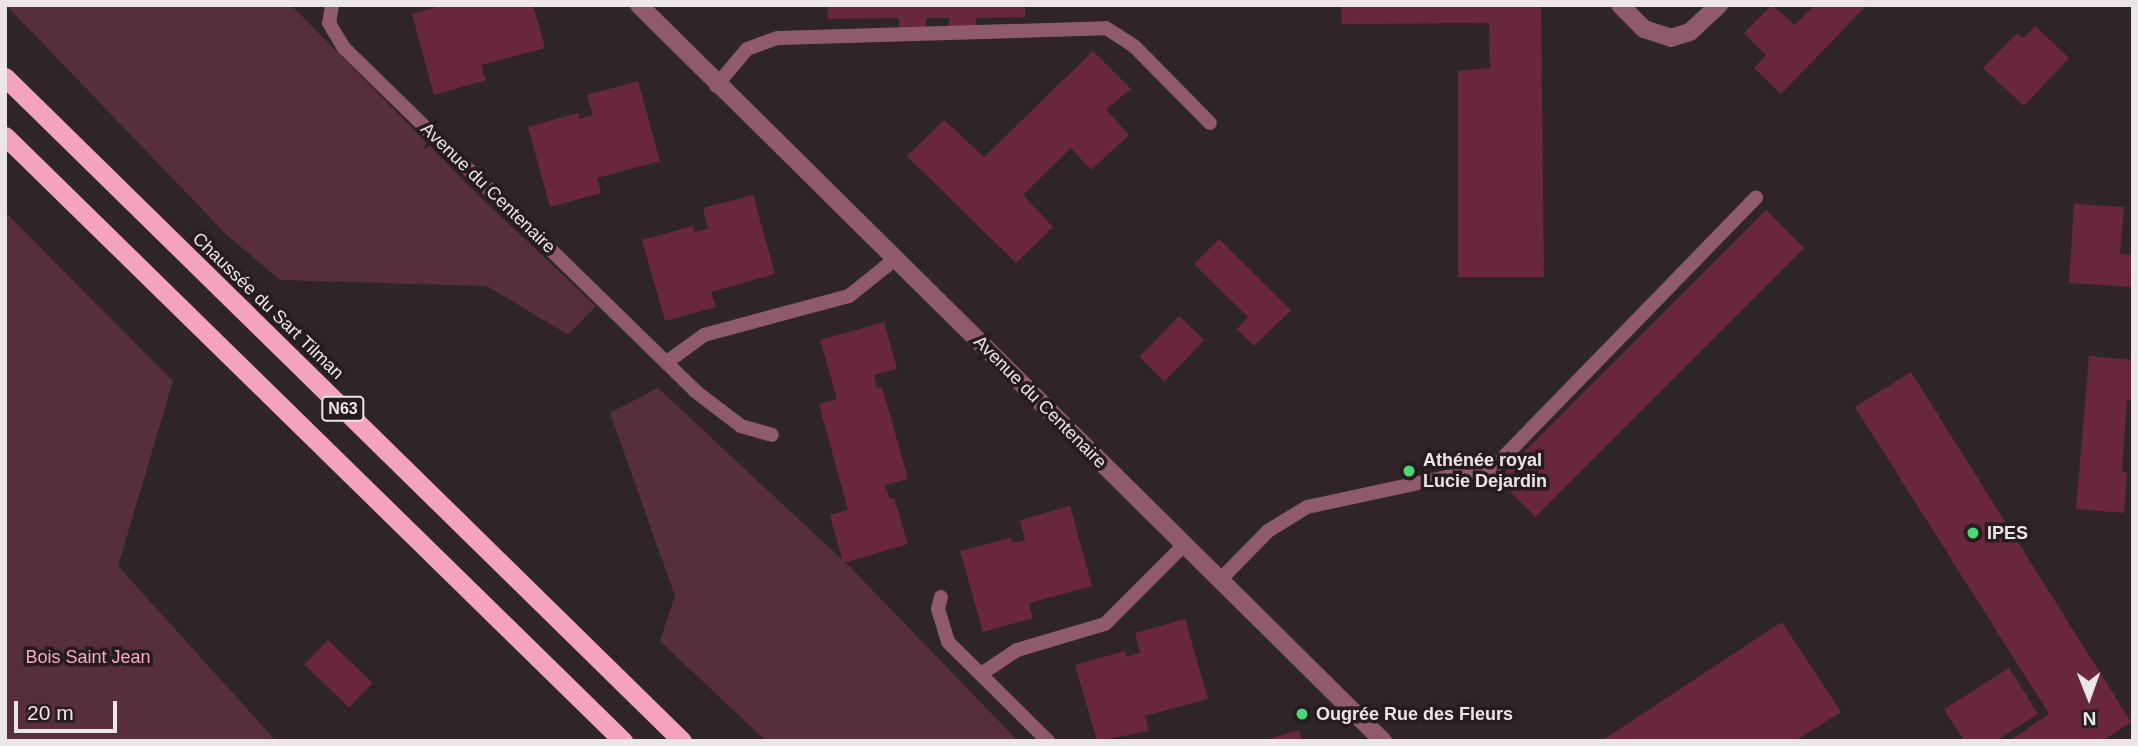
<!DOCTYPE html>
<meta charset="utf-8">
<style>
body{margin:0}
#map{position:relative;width:2138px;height:746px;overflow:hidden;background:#2f2528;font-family:Arial,sans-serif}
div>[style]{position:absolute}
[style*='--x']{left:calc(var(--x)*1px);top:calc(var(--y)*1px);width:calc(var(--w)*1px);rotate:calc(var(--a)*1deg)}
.green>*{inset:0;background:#562f3b}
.building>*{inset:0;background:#69263f;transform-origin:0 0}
.service>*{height:14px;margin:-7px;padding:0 7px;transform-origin:7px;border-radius:7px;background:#8f5b6b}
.minor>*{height:18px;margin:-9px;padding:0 9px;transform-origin:9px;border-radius:9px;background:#8f5b6b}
.tertiary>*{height:18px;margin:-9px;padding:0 9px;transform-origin:9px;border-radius:9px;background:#8f5b6b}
.trunk>*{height:19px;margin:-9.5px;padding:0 9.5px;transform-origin:9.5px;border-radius:9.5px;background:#f4a3bc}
.dots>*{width:19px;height:19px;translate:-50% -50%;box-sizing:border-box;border:4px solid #261b1e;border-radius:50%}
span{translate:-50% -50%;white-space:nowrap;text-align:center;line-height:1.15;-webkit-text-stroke:7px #261b1e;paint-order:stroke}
.shield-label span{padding:2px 5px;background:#261b1e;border:2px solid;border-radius:5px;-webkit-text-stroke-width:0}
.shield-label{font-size:16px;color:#ede6e7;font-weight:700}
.street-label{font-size:18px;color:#ede6e7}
.poi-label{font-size:18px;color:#ede6e7;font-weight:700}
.left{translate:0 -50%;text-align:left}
.park-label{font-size:18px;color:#feaac3}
.frame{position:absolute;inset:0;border:7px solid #ede6e7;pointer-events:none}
.north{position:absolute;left:2054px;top:662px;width:70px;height:70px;-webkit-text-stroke:5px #261b1e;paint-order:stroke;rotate:179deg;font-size:19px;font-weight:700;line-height:28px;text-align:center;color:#ede6e7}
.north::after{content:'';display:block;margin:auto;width:24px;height:32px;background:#ede6e7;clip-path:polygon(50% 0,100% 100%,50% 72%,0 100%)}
.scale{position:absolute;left:14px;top:701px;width:103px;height:32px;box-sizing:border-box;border:4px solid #ede6e7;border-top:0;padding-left:9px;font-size:21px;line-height:24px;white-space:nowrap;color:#ede6e7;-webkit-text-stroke:5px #261b1e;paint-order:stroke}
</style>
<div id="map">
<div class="green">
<i style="clip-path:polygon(6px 5px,291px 5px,478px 195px,596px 306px,568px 335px,487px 286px,280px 280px,227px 235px)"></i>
<i style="clip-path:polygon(5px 212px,173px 381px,118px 566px,276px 741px,5px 741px)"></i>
<i style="clip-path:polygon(658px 388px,852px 569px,1018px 741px,766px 741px,660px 641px,675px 596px,610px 413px)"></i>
</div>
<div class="building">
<i style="clip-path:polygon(444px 5px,533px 5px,545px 48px,481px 65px,486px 80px,434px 95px,412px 14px)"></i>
<i style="clip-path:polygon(827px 5px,1025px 5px,1025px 17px,976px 18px,976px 27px,949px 27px,949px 18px,926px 18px,926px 28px,899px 28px,899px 18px,828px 19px)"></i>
<i style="clip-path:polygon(1341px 5px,1541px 5px,1544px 277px,1458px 277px,1458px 71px,1490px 68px,1489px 23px,1342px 24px)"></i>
<i style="clip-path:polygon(1772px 5px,1795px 25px,1814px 5px,1867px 5px,1781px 94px,1754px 68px,1766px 55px,1744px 33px)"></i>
<i style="clip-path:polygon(2035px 26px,2069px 58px,2024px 106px,1983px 68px,2017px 33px,2024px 38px)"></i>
<i style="clip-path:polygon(1093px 51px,1131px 89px,1106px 109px,1129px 135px,1091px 170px,1071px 148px,1023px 195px,1053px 227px,1016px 263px,907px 156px,944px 120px,984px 157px)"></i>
<i style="clip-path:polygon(638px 81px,660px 161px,597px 178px,601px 193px,550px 207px,528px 127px,578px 113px,579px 119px,593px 115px,587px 95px)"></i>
<i style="clip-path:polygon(753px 195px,775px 274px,711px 292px,716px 307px,665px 321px,642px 240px,693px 226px,695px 232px,708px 229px,703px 208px)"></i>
<i style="clip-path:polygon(2074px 204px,2124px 207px,2120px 254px,2133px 255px,2133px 287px,2069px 283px)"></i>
<i style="left:1766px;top:210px;width:54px;height:380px;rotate:45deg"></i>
<i style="clip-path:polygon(1219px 239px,1291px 310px,1254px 346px,1237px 329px,1248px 317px,1194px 264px)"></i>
<i style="left:1179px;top:316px;width:35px;height:57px;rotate:44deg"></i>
<i style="clip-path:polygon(884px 322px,897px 369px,874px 375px,877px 388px,882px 387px,908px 479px,885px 485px,890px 499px,894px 498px,908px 544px,843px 563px,830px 515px,848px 510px,819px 404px,837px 399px,820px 340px)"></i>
<i style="clip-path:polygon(2089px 356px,2133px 360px,2133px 400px,2127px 400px,2122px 472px,2127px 473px,2124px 513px,2076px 509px)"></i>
<i style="clip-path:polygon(1911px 372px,2131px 722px,2102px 741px,2009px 741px,2049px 714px,1855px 407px)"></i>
<i style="clip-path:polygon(1070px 506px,1092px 586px,1029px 603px,1033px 618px,983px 632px,960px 551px,1010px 538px,1012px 543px,1025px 540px,1020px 520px)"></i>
<i style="clip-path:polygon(1185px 619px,1208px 699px,1145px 716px,1149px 731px,1097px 741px,1075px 665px,1125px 651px,1127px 657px,1140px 653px,1135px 633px)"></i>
<i style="clip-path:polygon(1782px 622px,1841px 712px,1795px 741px,1601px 741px)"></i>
<i style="left:328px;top:640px;width:62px;height:34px;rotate:44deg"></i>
<i style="clip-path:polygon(2009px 668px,2038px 714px,1996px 741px,1964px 741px,1944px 709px)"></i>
<i style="clip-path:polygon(1299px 730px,1302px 741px,1265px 741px,1265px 740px)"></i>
</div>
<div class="service">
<i style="--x:332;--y:5;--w:18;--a:99"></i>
<i style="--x:329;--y:23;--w:29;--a:59"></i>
<i style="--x:344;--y:48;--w:491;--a:44.3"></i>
<i style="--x:695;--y:391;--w:58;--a:37.3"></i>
<i style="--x:741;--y:426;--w:32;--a:16"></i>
<i style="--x:716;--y:86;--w:48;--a:-50"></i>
<i style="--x:747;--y:49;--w:33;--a:-20"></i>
<i style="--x:778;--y:38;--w:328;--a:-1.7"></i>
<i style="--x:1106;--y:28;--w:33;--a:33"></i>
<i style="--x:1134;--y:46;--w:108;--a:45.4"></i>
<i style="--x:667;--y:362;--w:46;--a:-36.1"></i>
<i style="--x:704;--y:335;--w:150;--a:-15.1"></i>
<i style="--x:849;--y:296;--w:58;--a:-38.7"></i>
<i style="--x:1220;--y:580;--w:69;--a:-45.6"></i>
<i style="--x:1268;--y:531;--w:46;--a:-31.6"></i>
<i style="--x:1307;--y:507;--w:191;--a:-12.1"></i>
<i style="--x:1494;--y:467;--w:376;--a:-45.8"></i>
<i style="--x:941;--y:597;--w:12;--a:104"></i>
<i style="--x:938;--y:609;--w:34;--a:73"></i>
<i style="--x:948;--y:642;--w:141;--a:44.7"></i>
<i style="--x:981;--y:674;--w:43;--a:-33.7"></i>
<i style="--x:1017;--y:650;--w:92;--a:-16.5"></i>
<i style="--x:1105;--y:624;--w:112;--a:-45"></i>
</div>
<div class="minor">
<i style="--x:1620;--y:5;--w:34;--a:45"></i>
<i style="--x:1644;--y:29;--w:28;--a:18"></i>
<i style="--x:1671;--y:38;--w:20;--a:-18"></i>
<i style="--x:1690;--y:32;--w:40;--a:-43"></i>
</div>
<div class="tertiary">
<i style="--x:639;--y:5;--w:1047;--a:44.69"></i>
</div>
<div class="trunk">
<i style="--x:5;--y:77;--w:948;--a:44.44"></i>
<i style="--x:5;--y:136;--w:865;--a:44.39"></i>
</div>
<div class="dots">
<i style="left:1409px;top:471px;background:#4bd677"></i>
<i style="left:1973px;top:533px;background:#4bd677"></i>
<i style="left:1302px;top:714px;background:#4bd677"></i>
</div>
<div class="shield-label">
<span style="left:343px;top:409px">N63</span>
</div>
<div class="street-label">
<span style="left:488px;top:188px;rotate:44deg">Avenue du Centenaire</span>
<span style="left:268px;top:306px;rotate:44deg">Chaussée du Sart Tilman</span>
<span style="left:1040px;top:402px;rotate:45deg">Avenue du Centenaire</span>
</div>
<div class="poi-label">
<span class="left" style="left:1423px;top:471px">Athénée royal<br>Lucie Dejardin</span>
<span class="left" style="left:1987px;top:533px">IPES</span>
<span class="left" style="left:1316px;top:714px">Ougrée Rue des Fleurs</span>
</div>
<div class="park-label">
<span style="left:88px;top:657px">Bois Saint Jean</span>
</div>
<div class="frame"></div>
<div class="north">N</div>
<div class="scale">20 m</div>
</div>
